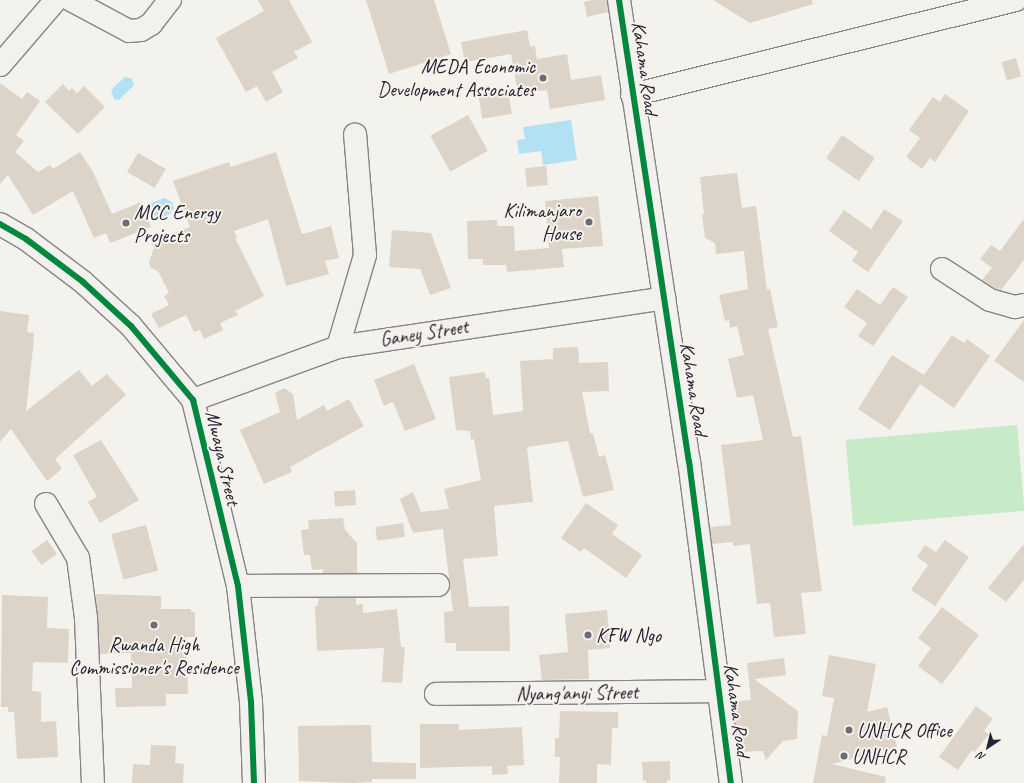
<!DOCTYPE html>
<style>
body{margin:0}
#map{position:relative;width:1024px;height:783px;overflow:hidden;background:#f4f2ec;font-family:Caveat,sans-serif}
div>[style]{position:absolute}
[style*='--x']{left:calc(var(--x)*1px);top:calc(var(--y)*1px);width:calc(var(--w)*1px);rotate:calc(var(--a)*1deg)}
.green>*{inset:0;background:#c7eac9;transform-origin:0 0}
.water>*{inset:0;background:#b2e1f4}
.building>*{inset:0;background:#dcd3c9;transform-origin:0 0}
.roads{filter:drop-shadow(1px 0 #858486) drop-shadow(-1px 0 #858486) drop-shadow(0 1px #858486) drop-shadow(0 -1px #858486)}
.minor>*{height:22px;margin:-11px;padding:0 11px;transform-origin:11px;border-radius:11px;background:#f2f1ed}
.cycleway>*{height:6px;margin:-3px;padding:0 3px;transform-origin:3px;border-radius:3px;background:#00873e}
.dots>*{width:11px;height:11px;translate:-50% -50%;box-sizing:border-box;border:2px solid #f7f3e8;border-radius:50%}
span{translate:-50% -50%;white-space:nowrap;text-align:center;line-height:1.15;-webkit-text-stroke:4px #f7f3e8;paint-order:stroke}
.poi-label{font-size:20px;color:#22223b}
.right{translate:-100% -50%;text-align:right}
.left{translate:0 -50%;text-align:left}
.street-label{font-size:20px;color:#22223b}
.north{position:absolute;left:968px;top:727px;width:40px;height:40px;-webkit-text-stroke:3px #f7f3e8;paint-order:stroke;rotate:215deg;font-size:11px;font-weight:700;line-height:16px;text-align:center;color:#22223b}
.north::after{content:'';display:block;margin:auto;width:14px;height:18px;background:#22223b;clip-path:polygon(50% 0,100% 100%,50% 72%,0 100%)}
</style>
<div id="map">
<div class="green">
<i style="left:1017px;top:425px;width:86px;height:172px;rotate:85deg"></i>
</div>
<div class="water">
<i style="clip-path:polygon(125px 77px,132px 79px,134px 85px,119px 100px,114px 99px,111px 90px)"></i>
<i style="clip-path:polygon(571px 120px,577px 160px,543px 165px,541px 151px,519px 154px,517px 140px,525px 139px,523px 127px)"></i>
<i style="clip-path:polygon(164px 198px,172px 202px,174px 208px,167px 217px,154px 222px,148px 204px)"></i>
</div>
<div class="building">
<i style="clip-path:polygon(258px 0,289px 0,312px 42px,294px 52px,298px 58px,272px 72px,283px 92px,266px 102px,257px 86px,246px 92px,216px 38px,264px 11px)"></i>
<i style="clip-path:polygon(366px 0,434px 0,451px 54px,389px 74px)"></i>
<i style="clip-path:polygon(592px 0,607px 0,608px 12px,587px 17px,584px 2px)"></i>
<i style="clip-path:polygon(713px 0,812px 0,813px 4px,750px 23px)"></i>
<i style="clip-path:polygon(527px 30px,530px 47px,535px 46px,537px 59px,567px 54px,571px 80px,601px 75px,605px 100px,550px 109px,547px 90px,518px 94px,511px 54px,465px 62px,461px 42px)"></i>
<i style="left:1016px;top:58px;width:19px;height:15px;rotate:74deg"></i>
<i style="clip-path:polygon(0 83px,22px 99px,27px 92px,40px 101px,16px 135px,24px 141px,15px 152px,38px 172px,50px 165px,53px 169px,80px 152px,93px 172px,112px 214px,141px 202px,151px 227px,110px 243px,106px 233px,94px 238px,73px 191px,33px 215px,8px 175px,0 184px)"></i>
<i style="clip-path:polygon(63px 84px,69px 91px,72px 88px,77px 93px,84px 86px,105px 107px,78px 134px,45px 102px)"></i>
<i style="left:508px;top:91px;width:23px;height:30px;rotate:80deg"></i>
<i style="clip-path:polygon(945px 94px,969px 111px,935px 162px,930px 158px,922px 169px,906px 157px,920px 138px,909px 130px,933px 97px,940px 102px)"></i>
<i style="left:468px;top:115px;width:41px;height:43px;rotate:61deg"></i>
<i style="left:842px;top:135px;width:40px;height:28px;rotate:35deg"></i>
<i style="clip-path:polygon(276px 152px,302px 234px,331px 226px,339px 258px,325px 261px,329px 274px,286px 286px,268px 219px,234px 231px,237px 238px,235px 238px,264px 296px,235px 311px,238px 315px,220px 323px,223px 330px,204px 339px,200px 330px,194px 332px,186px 315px,159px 328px,151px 314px,169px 305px,164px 296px,169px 293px,158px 271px,151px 268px,149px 262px,154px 248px,151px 242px,190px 227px,173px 181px,229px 162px,231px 167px)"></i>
<i style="left:138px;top:153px;width:32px;height:22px;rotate:30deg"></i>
<i style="left:546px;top:166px;width:19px;height:21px;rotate:84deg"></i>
<i style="clip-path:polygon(737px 173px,742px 208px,756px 206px,767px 290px,770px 289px,778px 327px,768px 329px,793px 437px,801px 436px,822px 591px,801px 593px,806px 634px,774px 637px,770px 603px,757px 604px,750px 544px,733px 546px,733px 542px,712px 544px,710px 527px,731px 525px,721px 445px,763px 440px,753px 395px,737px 398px,728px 359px,744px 355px,737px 326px,730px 328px,729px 320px,725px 321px,719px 295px,748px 289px,744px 251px,716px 254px,715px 243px,705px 238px,702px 215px,704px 214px,700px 177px)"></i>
<i style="clip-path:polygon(598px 196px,603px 246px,562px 249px,564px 267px,507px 272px,506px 265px,483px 265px,483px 259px,468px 259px,467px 221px,497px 220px,497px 226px,514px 226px,515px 251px,549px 248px,545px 201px)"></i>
<i style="clip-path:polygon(884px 209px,903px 221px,868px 272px,852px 261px,858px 252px,829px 231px,844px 210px,871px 229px)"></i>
<i style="clip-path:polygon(1024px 219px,1024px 260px,1001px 290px,995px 288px,982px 280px,992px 268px,980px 259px,991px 245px,1000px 251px)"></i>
<i style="clip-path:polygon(392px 230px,431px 233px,451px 288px,430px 295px,420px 269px,389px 267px)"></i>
<i style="clip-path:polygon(893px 287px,908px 297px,873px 346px,858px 336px,867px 323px,844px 307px,857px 289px,880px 305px)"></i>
<i style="clip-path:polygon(0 311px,29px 315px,27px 332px,34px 333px,33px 348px,26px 411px,79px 370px,92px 386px,107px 374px,126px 395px,55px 459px,62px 469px,47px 481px,11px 429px,0 442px)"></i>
<i style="clip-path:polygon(1024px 320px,1024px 382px,994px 361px)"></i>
<i style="clip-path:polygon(952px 335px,964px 343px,967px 339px,990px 356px,954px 408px,920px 384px,890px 430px,858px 409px,892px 355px,924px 375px)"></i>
<i style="clip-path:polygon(578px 347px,579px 363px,608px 362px,609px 391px,582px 392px,590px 433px,593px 433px,599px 457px,605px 455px,614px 490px,583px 497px,568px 441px,527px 447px,533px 502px,494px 506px,498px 556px,463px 559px,469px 607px,509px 606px,510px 651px,456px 651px,456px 643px,445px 643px,444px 612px,453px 611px,443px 529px,413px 533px,400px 499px,413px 492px,421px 512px,449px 509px,444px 489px,481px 480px,474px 439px,471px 440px,470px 431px,456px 430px,449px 377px,485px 372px,486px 378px,489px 378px,493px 415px,523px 411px,520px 361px,553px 359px,553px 348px)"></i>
<i style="clip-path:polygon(414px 364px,436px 419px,405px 431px,393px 402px,384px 406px,374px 380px)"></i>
<i style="clip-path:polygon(284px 388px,293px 394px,297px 420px,324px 405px,327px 411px,349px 399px,364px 426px,290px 467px,292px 472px,264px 484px,240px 430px,280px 412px,275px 393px)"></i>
<i style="clip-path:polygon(101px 440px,139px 500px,100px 523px,88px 502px,97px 497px,73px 455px)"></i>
<i style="left:355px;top:490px;width:15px;height:21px;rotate:86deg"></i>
<i style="clip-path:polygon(586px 503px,618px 525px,612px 534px,642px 555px,626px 578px,584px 548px,581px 552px,561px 538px)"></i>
<i style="clip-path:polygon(343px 518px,345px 530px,357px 543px,357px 573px,323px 573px,323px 569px,312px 570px,310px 555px,304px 555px,301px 530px,309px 529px,308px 520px)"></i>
<i style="left:403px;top:523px;width:14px;height:28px;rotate:82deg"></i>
<i style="left:146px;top:525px;width:47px;height:36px;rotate:75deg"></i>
<i style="left:47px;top:540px;width:17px;height:19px;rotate:54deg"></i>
<i style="clip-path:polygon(945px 540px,969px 557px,935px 606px,911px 590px,928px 565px,917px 557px,925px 545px,936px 552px)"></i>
<i style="clip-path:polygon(1024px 544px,1024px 580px,1006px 602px,988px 588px)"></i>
<i style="clip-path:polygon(96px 594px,161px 596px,161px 609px,191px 609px,191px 612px,195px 612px,195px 637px,186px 637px,188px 694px,166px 694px,166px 706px,116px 707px,115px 688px,132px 688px,131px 653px,100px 654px)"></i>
<i style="clip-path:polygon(2px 595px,48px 597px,47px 628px,69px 629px,68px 663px,33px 662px,32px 691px,41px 692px,41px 722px,56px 721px,58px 757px,17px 759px,14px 712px,8px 712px,8px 707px,1px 707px)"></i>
<i style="clip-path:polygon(319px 598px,356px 598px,356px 605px,363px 604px,363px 613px,397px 609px,401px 647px,405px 647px,402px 683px,382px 682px,384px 648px,317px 651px,315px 606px,318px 606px)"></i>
<i style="clip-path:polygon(942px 607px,979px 635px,942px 684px,918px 666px,931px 648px,918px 638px)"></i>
<i style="clip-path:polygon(607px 610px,610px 648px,588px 650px,589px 679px,542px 680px,539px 655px,568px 652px,565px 614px)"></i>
<i style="clip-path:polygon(829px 655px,876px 664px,867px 712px,887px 707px,897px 747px,832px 764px,886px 777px,885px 783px,813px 783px,822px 735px,827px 736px,834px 698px,822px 696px)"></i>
<i style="clip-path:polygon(784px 658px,786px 675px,754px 679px,798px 711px,797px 739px,783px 741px,766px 760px,763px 751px,740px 752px,733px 702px,751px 700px,747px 663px)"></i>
<i style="clip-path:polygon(976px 706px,993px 719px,984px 731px,989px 734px,975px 752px,972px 750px,958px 770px,939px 757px)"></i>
<i style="clip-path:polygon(560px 711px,618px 712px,618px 728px,612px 728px,611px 765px,597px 764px,597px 783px,559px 783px,560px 757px,555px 757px,555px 738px,559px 738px)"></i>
<i style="clip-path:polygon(420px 724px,459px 724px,459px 730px,522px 727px,524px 765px,507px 766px,508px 774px,492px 775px,492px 766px,420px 768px)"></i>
<i style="clip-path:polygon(371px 725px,372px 762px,416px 763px,416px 779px,372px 779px,372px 782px,353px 783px,299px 781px,298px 726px)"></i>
<i style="clip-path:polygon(151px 745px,176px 746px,175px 763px,184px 764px,183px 783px,132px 783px,133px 764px,150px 765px)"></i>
<i style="clip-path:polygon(670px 761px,670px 781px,667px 780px,667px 783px,646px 783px,646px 780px,643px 781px,642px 762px)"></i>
</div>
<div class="roads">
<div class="minor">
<i style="--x:71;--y:0;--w:66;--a:28.1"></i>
<i style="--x:129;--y:31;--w:12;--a:-5"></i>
<i style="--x:141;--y:30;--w:12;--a:-31"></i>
<i style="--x:151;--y:24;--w:31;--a:-52"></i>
<i style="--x:619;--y:0;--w:466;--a:81.4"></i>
<i style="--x:689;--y:461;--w:325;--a:82.6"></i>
<i style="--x:0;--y:65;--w:86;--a:-49.3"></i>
<i style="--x:632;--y:95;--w:395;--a:-13.9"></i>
<i style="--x:0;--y:224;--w:30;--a:30"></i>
<i style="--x:26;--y:239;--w:71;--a:37"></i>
<i style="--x:83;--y:282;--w:65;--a:42.5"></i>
<i style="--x:131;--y:326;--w:97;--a:50"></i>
<i style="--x:193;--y:400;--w:191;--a:76.4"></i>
<i style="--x:238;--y:586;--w:117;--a:83.6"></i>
<i style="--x:251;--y:702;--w:81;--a:87.9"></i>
<i style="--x:942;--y:269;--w:57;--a:32.9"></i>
<i style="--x:990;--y:300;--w:26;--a:16"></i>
<i style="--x:1015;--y:307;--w:9;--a:-13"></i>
<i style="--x:338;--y:347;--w:96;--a:-73.6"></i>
<i style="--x:365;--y:255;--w:121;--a:-94.7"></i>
<i style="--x:193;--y:400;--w:154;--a:-20.1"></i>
<i style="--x:338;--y:347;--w:330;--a:-8.5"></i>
<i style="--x:46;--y:504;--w:63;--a:59.3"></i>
<i style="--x:78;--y:558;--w:61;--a:82.4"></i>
<i style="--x:86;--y:618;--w:165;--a:87.6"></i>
<i style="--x:238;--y:586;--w:200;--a:-0.3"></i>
<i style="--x:436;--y:694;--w:282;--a:-0.6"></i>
</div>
</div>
<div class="cycleway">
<i style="--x:619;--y:0;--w:466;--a:81.4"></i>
<i style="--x:689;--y:461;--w:325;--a:82.6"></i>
<i style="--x:0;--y:224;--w:30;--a:30"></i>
<i style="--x:26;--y:239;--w:71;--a:37"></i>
<i style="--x:83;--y:282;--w:65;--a:42.5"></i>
<i style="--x:131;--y:326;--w:97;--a:50"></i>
<i style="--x:193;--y:400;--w:191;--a:76.4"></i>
<i style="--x:238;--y:586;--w:117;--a:83.6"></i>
<i style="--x:251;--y:702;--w:81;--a:87.9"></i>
</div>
<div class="dots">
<i style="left:543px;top:78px;background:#6c6b79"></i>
<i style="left:589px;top:222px;background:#6c6b79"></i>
<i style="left:126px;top:223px;background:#6c6b79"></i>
<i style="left:154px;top:625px;background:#6c6b79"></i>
<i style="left:588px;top:635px;background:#6c6b79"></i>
<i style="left:849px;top:730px;background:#6c6b79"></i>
<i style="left:844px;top:756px;background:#6c6b79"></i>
</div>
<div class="poi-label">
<span class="right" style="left:535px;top:78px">MEDA Economic<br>Development Associates</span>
<span class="right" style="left:581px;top:222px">Kilimanjaro<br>House</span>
<span class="left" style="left:134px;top:224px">MCC Energy<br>Projects</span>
<span class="left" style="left:596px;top:635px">KFW Ngo</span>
<span style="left:154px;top:656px">Rwanda High<br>Commissioner's Residence</span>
<span class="left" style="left:857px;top:730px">UNHCR Office</span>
<span class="left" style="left:852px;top:756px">UNHCR</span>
</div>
<div class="street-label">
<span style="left:645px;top:68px;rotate:82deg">Kahama Road</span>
<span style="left:424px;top:333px;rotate:-9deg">Ganey Street</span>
<span style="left:694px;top:389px;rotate:81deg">Kahama Road</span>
<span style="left:223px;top:458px;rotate:77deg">Mwaya Street</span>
<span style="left:577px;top:693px;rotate:-1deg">Nyang'anyi Street</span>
<span style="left:737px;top:710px;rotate:82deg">Kahama Road</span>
</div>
<div class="north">N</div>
</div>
